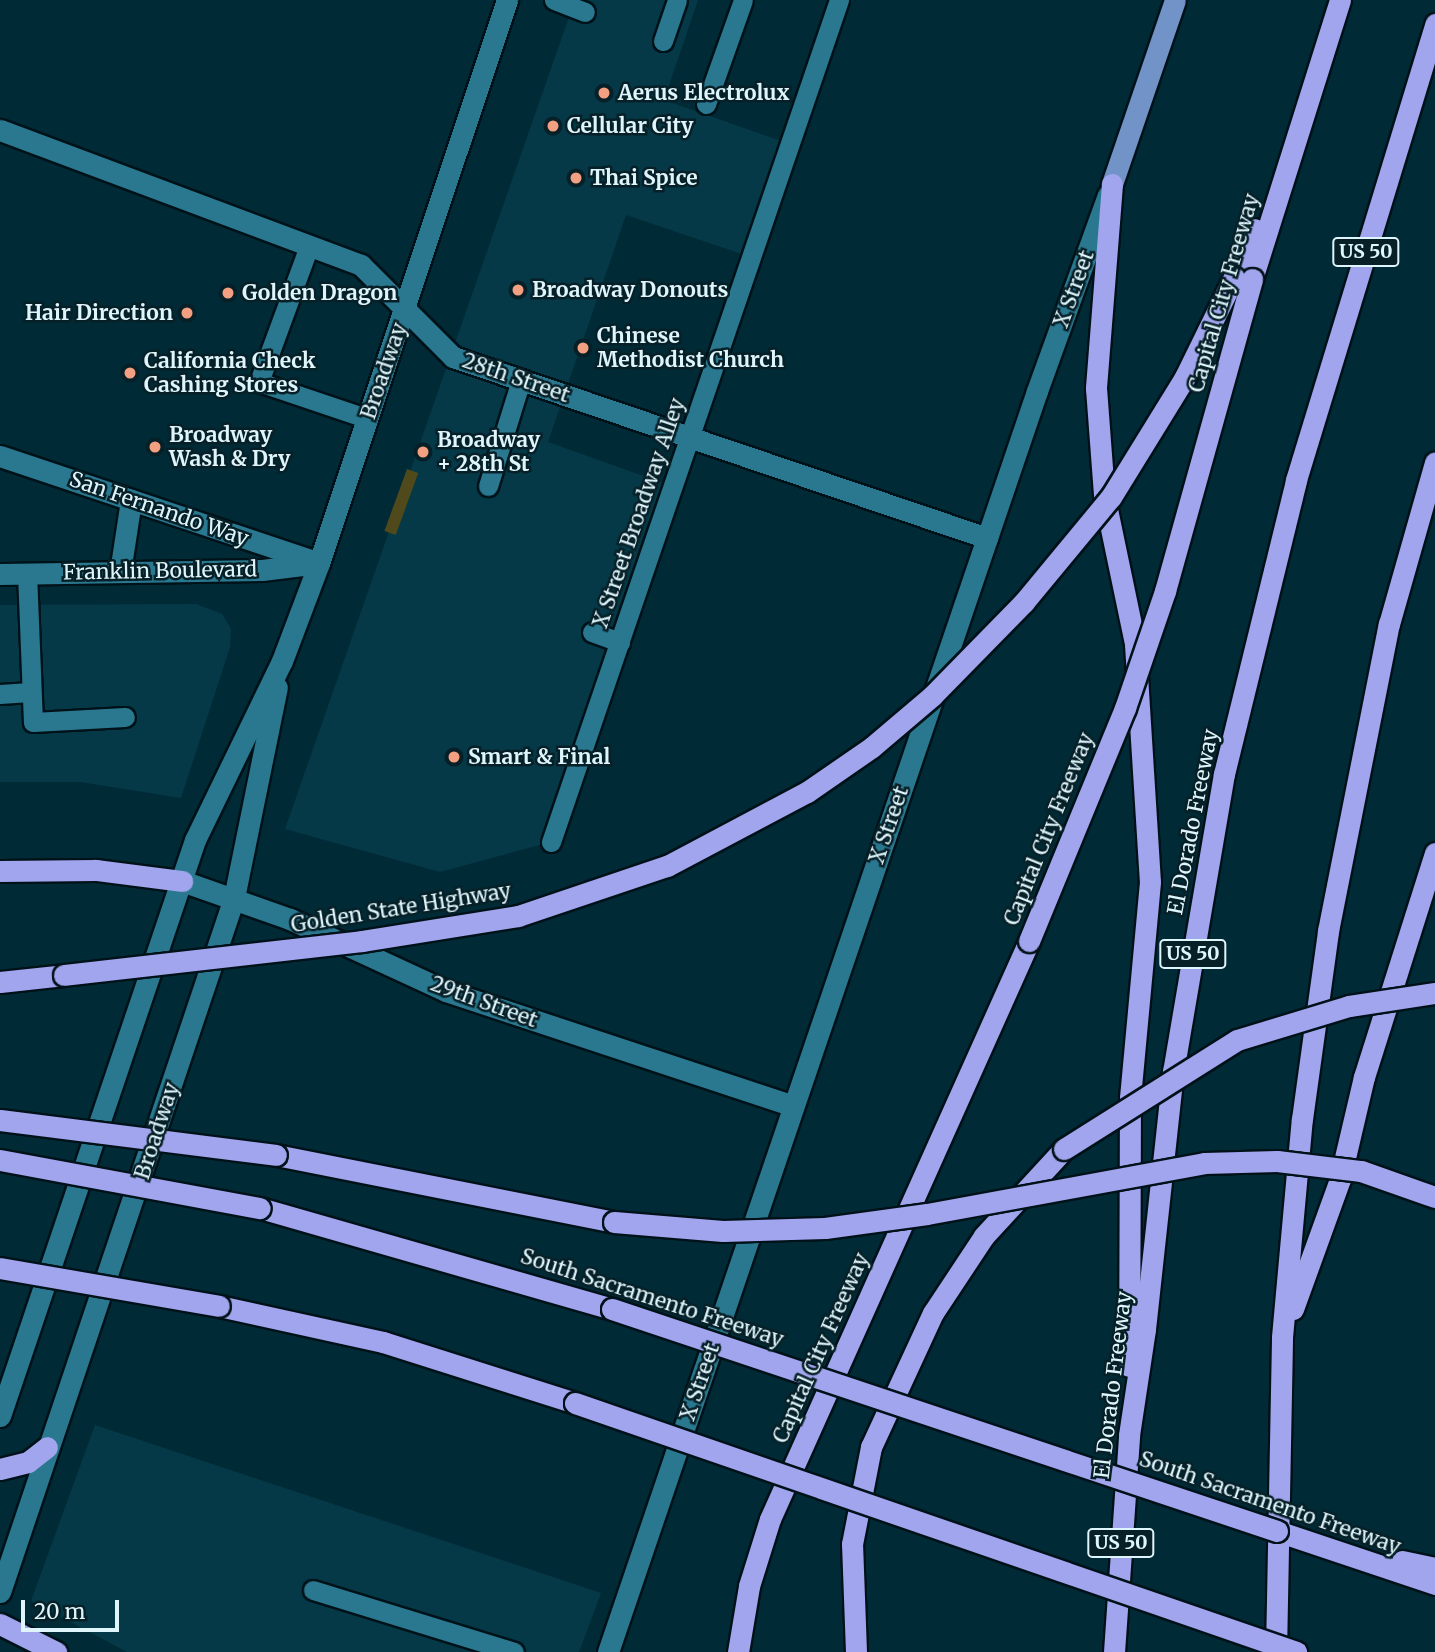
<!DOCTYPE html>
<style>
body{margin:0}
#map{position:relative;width:1435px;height:1652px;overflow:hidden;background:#002b36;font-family:Merriweather,serif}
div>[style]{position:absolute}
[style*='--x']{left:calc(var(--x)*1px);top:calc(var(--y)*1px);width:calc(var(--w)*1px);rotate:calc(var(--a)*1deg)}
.built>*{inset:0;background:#053947}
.green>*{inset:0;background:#4f491b;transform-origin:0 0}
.roads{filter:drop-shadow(2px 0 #001219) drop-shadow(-2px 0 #001219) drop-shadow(0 2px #001219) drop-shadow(0 -2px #001219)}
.lane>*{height:19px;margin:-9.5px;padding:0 9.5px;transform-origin:9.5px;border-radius:9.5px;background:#29788f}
.street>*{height:21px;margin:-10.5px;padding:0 10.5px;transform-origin:10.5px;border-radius:10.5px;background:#29788f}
.secondary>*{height:21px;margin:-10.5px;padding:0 10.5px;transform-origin:10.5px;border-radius:10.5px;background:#29788f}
.primary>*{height:21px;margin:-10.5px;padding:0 10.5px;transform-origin:10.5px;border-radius:10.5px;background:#7193c7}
.highway>*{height:21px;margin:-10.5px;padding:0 10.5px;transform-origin:10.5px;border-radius:10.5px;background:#a1a5ed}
.bridges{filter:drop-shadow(2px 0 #001219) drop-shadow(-2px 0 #001219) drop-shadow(0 2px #001219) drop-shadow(0 -2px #001219)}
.highway-bridge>*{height:21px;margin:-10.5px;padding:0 10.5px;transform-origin:10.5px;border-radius:10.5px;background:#a1a5ed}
.dots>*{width:19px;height:19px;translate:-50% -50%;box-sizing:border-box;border:4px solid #071f27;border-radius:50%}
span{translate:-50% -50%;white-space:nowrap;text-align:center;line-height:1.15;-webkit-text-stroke:5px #071f27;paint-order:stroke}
.shield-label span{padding:2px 5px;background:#071f27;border:2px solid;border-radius:5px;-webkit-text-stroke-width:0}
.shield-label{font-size:19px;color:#dff5fc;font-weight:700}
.poi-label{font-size:21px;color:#dff5fc;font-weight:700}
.left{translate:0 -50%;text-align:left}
.right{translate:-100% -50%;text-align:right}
.street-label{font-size:21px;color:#dff5fc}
.scale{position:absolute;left:21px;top:1600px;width:98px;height:32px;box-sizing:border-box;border:4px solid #dff5fc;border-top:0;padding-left:9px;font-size:21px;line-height:24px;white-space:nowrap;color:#dff5fc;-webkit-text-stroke:5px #071f27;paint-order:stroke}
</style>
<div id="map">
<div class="built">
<i style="clip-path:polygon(575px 0,698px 0,664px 100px,784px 142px,745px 255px,626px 215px,548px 442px,663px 483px,543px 844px,440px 872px,285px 829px)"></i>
<i style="clip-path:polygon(196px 604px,222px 614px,231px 629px,230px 647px,181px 798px,80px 782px,0 782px,0 605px)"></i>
<i style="clip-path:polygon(95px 1425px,601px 1593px,579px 1652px,127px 1652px,31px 1601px)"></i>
</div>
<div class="green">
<i style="left:407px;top:469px;width:12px;height:66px;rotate:20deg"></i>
</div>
<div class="roads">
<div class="lane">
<i style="--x:554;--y:0;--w:33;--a:21"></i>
<i style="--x:663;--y:41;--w:43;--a:-71.1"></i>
<i style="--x:706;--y:104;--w:110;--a:-70.4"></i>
<i style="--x:309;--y:246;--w:145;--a:110.2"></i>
<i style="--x:259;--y:382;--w:115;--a:18.7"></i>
<i style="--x:488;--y:486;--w:111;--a:-72.7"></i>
<i style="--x:27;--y:573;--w:149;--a:87.7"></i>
<i style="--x:33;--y:722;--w:92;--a:-3.1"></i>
<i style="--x:592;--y:632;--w:30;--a:20"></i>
<i style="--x:0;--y:694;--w:30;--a:-4"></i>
<i style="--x:551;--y:842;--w:890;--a:-71.12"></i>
<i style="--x:313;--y:1590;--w:210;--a:17.1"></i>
</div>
<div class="street">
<i style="--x:0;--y:130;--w:385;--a:20.5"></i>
<i style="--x:361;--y:265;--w:130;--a:45"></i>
<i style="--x:453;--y:357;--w:564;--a:18.72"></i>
<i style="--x:0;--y:456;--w:336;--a:18.5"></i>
<i style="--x:120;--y:572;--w:73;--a:-81.3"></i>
</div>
<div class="secondary">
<i style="--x:0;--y:574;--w:262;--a:-0.9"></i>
<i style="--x:262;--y:570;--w:57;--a:-7"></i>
<i style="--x:182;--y:881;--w:114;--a:19.4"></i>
<i style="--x:290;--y:919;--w:172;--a:24.8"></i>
<i style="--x:446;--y:991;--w:366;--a:18.3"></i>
<i style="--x:0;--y:1416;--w:608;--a:-71.3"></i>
<i style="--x:195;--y:840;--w:199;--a:-64.1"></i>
<i style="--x:282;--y:661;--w:105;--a:-69.3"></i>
<i style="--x:319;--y:563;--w:594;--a:-71.53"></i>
<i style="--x:0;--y:1592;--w:732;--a:-71.37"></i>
<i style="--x:234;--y:898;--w:215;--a:-78.5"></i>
<i style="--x:608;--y:1652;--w:1332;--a:-71.21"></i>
<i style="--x:1037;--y:391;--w:208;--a:-70.1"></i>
</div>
<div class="primary">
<i style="--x:1112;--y:184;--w:194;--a:-71.1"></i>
</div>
<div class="highway">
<i style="--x:1112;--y:184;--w:205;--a:94.5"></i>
<i style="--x:1096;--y:388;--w:107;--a:85.7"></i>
<i style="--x:1104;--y:495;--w:152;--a:78.2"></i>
<i style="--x:1135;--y:644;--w:238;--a:86.4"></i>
<i style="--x:1150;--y:882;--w:217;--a:95.3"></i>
<i style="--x:1130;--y:1098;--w:268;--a:90.2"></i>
<i style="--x:1234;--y:277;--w:52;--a:-66.4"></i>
<i style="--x:1252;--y:279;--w:293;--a:-72.5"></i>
<i style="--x:0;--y:871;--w:96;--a:-0.6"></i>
<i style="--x:96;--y:870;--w:87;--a:7.3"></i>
<i style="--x:0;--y:982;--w:64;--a:-6.2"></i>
<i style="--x:276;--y:1155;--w:345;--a:11.2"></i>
<i style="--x:260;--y:1208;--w:366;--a:16"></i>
<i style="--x:219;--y:1306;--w:168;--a:12.4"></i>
<i style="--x:383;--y:1342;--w:201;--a:17.6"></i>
<i style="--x:1293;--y:1309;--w:138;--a:-70.1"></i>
<i style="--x:1340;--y:1179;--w:105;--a:-76.8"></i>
<i style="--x:1364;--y:1077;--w:235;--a:-72.4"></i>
<i style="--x:0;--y:1469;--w:29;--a:-14"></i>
<i style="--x:28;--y:1462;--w:24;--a:-38"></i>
<i style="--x:1277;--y:1531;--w:167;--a:18.5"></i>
<i style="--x:1402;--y:1561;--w:34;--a:12"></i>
<i style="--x:0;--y:1624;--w:63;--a:26.6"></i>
<i style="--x:738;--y:1652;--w:67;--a:-80.5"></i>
<i style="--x:749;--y:1586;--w:70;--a:-72.6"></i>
<i style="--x:770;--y:1519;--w:633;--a:-65.86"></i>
<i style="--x:856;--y:1652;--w:108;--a:-92.1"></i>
<i style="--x:852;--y:1544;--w:99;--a:-78.9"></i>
<i style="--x:871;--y:1447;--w:148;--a:-65.2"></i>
<i style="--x:933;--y:1313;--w:92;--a:-56.5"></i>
<i style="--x:984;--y:1236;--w:118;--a:-47.4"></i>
<i style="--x:1114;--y:1652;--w:218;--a:-86"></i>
<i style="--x:1129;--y:1435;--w:107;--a:-81.4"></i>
<i style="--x:1145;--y:1329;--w:259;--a:-83.8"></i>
<i style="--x:1173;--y:1072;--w:302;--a:-80.3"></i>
<i style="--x:1224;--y:774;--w:303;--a:-76.2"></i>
<i style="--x:1296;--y:480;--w:477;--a:-73"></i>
<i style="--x:1276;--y:1652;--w:315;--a:-88.9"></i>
<i style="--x:1282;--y:1337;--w:219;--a:-84.8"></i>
<i style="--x:1302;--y:1119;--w:190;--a:-82.1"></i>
<i style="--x:1328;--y:931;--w:313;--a:-78.8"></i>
<i style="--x:1389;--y:624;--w:168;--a:-74.1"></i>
</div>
</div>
<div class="bridges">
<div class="highway-bridge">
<i style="--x:1029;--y:941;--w:252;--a:-67.6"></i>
<i style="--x:1125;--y:708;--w:124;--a:-71.1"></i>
<i style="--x:1165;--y:591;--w:324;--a:-74.4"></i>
<i style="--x:64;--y:975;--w:300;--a:-6.5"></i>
<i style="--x:362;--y:941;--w:158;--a:-9.1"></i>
<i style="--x:518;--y:916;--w:157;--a:-18.6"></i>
<i style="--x:667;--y:866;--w:158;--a:-27.9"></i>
<i style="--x:807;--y:792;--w:79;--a:-34.7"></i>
<i style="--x:872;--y:747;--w:80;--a:-40.4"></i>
<i style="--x:933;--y:695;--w:130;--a:-45.6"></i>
<i style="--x:1024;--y:602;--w:136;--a:-50.4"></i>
<i style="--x:1111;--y:497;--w:141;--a:-58.3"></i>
<i style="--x:1185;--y:377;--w:111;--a:-63.9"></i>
<i style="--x:0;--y:1120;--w:278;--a:7.2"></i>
<i style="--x:1064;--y:1149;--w:204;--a:-32.2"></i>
<i style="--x:1237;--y:1040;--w:117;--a:-16.9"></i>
<i style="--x:1349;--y:1006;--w:87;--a:-8.6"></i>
<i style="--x:0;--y:1160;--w:264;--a:10.5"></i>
<i style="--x:614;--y:1222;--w:109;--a:4.7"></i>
<i style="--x:723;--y:1231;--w:102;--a:-1.7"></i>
<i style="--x:825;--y:1228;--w:103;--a:-7.8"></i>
<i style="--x:927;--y:1214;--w:282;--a:-10.4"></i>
<i style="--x:1204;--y:1163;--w:73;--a:-1.6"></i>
<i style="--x:1277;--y:1161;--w:85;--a:6.8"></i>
<i style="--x:1361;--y:1171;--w:78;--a:19.4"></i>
<i style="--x:0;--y:1268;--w:222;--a:9.8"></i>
<i style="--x:612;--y:1309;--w:701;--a:18.46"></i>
<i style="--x:575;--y:1403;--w:763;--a:19.05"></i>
</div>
</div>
<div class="dots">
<i style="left:604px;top:93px;background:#f2a081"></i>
<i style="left:553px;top:126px;background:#f2a081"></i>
<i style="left:576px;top:178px;background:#f2a081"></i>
<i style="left:518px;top:290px;background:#f2a081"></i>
<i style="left:228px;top:293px;background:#f2a081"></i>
<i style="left:187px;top:313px;background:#f2a081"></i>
<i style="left:583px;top:348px;background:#f2a081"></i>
<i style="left:130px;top:373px;background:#f2a081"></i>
<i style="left:155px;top:447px;background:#f2a081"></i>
<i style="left:423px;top:452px;background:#f2a081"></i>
<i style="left:454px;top:757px;background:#f2a081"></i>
</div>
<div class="shield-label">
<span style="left:1366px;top:252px">US 50</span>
<span style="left:1193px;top:954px">US 50</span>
<span style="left:1121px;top:1543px">US 50</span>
</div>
<div class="poi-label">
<span class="left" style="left:618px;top:93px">Aerus Electrolux</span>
<span class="left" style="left:567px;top:126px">Cellular City</span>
<span class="left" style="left:590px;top:178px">Thai Spice</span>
<span class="left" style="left:532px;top:290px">Broadway Donouts</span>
<span class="left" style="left:242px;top:293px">Golden Dragon</span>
<span class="right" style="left:173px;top:313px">Hair Direction</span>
<span class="left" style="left:597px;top:348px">Chinese<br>Methodist Church</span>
<span class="left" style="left:144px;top:373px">California Check<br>Cashing Stores</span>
<span class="left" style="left:169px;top:447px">Broadway<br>Wash &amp; Dry</span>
<span class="left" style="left:437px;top:452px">Broadway<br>+ 28th St</span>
<span class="left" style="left:468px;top:757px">Smart &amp; Final</span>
</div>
<div class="street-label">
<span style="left:1074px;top:289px;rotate:-70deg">X Street</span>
<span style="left:1224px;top:293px;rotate:-74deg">Capital City Freeway</span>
<span style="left:384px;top:371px;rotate:-71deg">Broadway</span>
<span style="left:516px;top:378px;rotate:19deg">28th Street</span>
<span style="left:159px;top:509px;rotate:19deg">San Fernando Way</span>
<span style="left:639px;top:513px;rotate:-71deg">X Street Broadway Alley</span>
<span style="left:160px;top:571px;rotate:-1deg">Franklin Boulevard</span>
<span style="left:1193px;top:822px;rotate:-79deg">El Dorado Freeway</span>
<span style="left:889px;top:825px;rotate:-71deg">X Street</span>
<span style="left:1049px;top:829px;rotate:-68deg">Capital City Freeway</span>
<span style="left:401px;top:908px;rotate:-9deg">Golden State Highway</span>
<span style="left:484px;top:1002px;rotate:20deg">29th Street</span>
<span style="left:157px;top:1131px;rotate:-72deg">Broadway</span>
<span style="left:652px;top:1298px;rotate:18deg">South Sacramento Freeway</span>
<span style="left:821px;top:1348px;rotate:-66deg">Capital City Freeway</span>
<span style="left:700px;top:1382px;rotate:-71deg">X Street</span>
<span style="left:1113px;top:1385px;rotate:-83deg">El Dorado Freeway</span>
<span style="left:1270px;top:1503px;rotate:19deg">South Sacramento Freeway</span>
</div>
<div class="scale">20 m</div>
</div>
